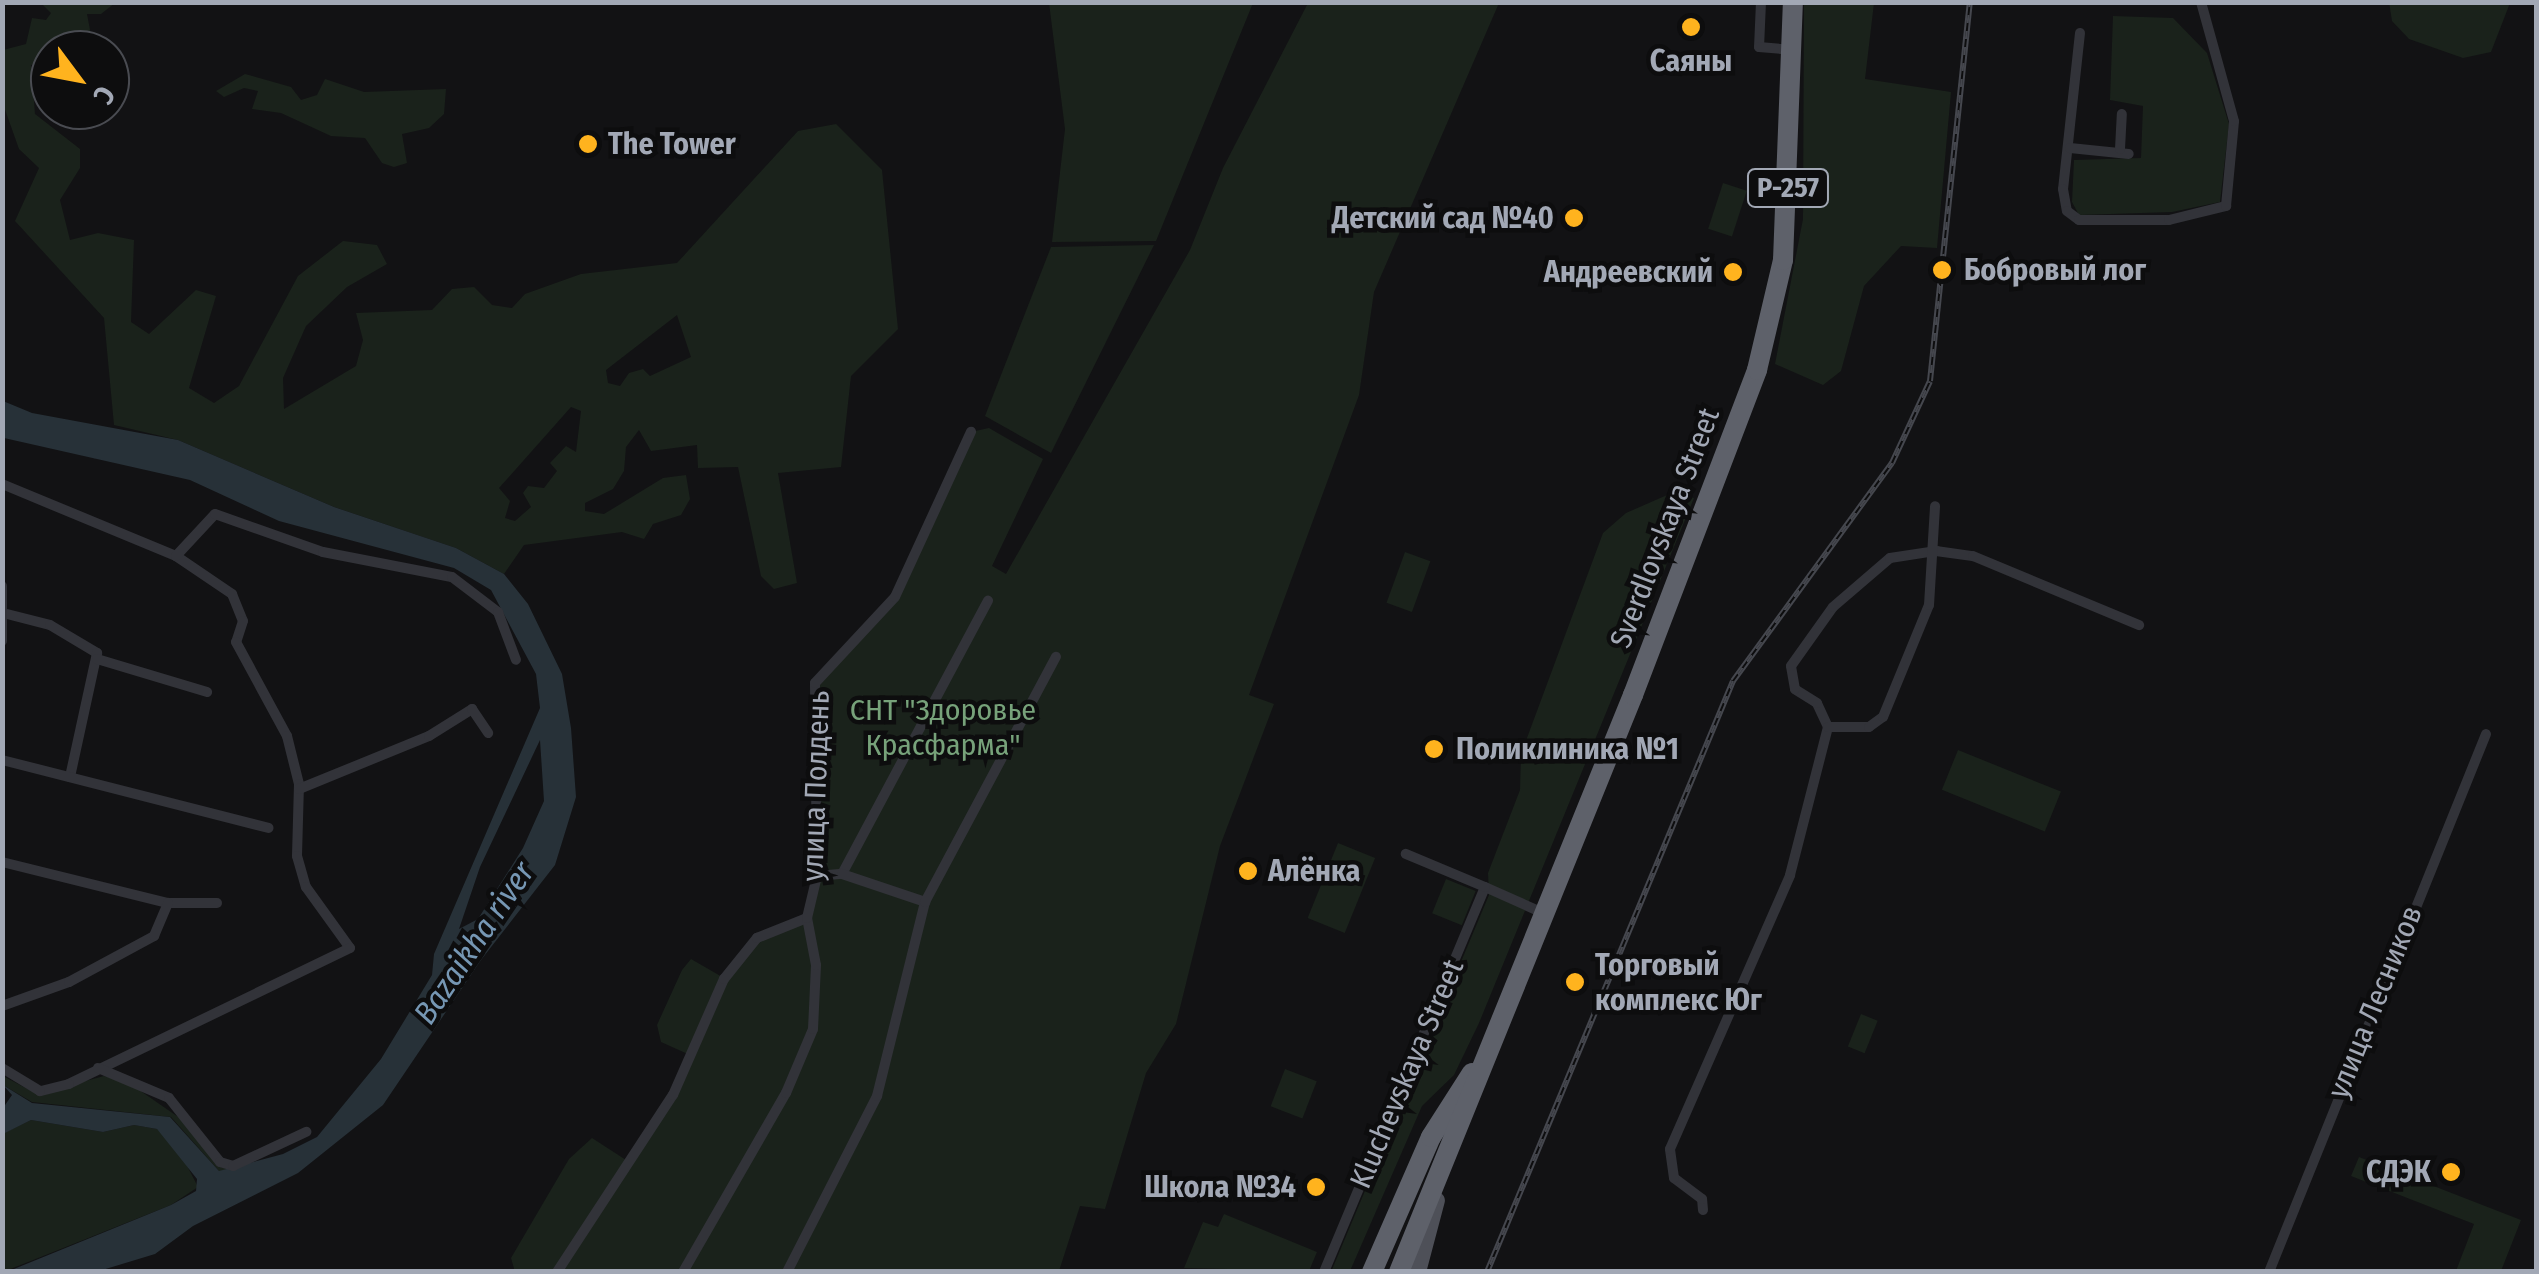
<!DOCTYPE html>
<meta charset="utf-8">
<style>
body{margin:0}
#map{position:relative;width:2539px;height:1274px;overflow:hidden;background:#121214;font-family:"Fira Sans Condensed",sans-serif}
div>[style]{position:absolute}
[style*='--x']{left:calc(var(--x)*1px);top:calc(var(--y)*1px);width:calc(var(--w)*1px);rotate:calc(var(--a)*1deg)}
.green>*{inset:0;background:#1a221b;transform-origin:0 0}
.water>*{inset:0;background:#273138}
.street>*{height:10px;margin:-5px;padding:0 5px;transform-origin:5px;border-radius:5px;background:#323339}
.primary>*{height:18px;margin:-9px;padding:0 9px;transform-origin:9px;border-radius:9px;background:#4e5058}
.highway>*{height:20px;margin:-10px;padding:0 10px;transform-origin:10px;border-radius:10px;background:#5e616a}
.rail>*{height:6px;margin-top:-3px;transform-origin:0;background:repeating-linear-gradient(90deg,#0d0d0e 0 8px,#45474e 0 16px);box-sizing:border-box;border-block:2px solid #45474e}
.dots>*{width:28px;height:28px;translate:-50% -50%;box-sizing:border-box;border:5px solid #0d0d0e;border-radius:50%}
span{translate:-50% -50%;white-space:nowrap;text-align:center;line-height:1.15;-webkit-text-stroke:9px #0d0d0e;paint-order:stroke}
.shield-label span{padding:2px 8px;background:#0d0d0e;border:2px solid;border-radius:8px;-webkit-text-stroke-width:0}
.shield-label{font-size:28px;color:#a2a8b5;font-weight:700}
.poi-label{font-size:30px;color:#a2a8b5;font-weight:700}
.left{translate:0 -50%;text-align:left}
.right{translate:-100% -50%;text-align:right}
.street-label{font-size:30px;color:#a2a8b5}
.park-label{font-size:30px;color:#77a27a}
.water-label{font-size:32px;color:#7697b4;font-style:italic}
.frame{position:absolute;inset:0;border:5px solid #a2a8b5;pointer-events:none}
.north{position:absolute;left:30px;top:30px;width:100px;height:100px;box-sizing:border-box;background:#0d0d0e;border:2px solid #494b51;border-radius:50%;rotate:122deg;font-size:28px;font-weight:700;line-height:40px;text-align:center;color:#a2a8b5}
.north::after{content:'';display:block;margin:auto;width:35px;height:45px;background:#ffb31e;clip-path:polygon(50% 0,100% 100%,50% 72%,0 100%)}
</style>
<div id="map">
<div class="green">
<i style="clip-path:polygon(2389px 2px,2510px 2px,2510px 3px,2491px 52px,2463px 58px,2409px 39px,2392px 21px)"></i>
<i style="clip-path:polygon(evenodd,41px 3px,115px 3px,101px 14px,87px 14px,91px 35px,69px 39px,65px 48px,70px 50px,50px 50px,50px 63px,31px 65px,35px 114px,80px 149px,80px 168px,60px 200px,70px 240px,98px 233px,134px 240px,131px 322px,149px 334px,196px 290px,216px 296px,189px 388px,214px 403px,239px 386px,298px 276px,343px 241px,377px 245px,387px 264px,347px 287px,306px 326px,283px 378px,284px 409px,356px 366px,363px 340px,356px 313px,432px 310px,452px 289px,474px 287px,492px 305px,512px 308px,525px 294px,581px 274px,677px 263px,798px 131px,836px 124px,882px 170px,898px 329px,851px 376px,841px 467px,778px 473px,797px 583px,774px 589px,761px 576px,738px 467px,698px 468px,697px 445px,651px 451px,639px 430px,626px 447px,624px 471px,613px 489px,585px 503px,585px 511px,604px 514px,663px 478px,686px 475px,690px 499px,681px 515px,653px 524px,644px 539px,622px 532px,524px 545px,504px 574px,456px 548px,334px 507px,178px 440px,114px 425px,104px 318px,15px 221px,39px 168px,19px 149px,3px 104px,3px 50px,26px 44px,32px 18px,46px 20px,51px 13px,41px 3px,677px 315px,691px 357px,650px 376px,643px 369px,629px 373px,620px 386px,608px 383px,606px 370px,677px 315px,41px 3px,571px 407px,581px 411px,576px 452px,566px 446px,550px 463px,557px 471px,544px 488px,528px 486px,523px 493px,531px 507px,515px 521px,505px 518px,510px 501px,499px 488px,571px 407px)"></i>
<i style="clip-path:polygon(1049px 3px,1253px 3px,1156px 241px,1052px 242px,1065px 129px)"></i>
<i style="clip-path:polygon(1308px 3px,1499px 3px,1374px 292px,1359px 395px,1249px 695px,1274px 704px,1220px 846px,1176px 1024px,1146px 1073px,1105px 1209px,1080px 1206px,1059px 1271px,515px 1272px,511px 1258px,569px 1159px,592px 1138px,626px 1160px,673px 1095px,690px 1055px,661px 1042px,657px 1025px,682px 970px,691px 959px,724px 978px,757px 938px,807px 918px,817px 876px,815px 683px,895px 597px,971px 432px,989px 428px,1043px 459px,992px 566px,1006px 574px,1190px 250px,1223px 168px)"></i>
<i style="clip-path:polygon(1804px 3px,1874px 3px,1865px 79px,1951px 92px,1937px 248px,1901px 246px,1864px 286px,1841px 371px,1823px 385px,1775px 364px,1803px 219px)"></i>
<i style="clip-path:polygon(2113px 16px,2173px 18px,2207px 53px,2229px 124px,2220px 202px,2172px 212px,2079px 215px,2072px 202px,2074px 160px,2141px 158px,2143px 106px,2110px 100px)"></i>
<i style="clip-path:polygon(245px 74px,291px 87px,301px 100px,317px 95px,325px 79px,364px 92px,446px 89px,444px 114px,429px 128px,402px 134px,407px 163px,394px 167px,382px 163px,365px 138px,331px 136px,281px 113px,252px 109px,258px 91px,244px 88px,224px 97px,216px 91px)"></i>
<i style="left:1723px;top:183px;width:25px;height:48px;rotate:18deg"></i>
<i style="clip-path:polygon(1154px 245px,1051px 453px,985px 416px,1051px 247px)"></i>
<i style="clip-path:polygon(1674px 492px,1694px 498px,1479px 1023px,1454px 1075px,1422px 1106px,1350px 1271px,1331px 1272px,1489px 895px,1488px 873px,1520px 790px,1521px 754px,1603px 533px,1626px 513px)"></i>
<i style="left:1405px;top:552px;width:27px;height:54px;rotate:20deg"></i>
<i style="left:1958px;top:750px;width:111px;height:43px;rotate:22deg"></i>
<i style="left:1338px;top:843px;width:40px;height:81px;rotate:22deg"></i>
<i style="left:1446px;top:879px;width:32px;height:37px;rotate:22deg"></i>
<i style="left:1861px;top:1014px;width:18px;height:35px;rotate:22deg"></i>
<i style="left:1285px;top:1069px;width:34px;height:40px;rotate:21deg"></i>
<i style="clip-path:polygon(3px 1076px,37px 1094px,104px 1076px,129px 1083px,184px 1121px,221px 1167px,235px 1171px,219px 1171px,171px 1117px,32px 1102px,3px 1085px)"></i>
<i style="clip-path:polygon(31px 1120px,103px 1132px,134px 1125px,157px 1129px,179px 1150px,198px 1187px,171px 1205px,3px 1272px,2px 1134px)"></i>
<i style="clip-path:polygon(2359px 1157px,2521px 1220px,2501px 1271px,2456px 1271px,2474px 1224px,2351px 1176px)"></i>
<i style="clip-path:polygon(1224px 1214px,1317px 1252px,1309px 1271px,1184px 1268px,1203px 1222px,1218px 1227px)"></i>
</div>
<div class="water">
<i style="clip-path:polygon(evenodd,3px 401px,32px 413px,178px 440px,334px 507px,456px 548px,504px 574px,528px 604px,562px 674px,571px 728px,576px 797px,555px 865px,481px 960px,383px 1105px,298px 1173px,193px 1226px,155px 1254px,99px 1271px,9px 1271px,171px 1205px,196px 1191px,197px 1179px,157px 1129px,134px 1125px,103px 1132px,31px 1120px,3px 1134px,3px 1108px,12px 1095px,3px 1085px,32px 1103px,170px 1117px,219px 1171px,283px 1154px,317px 1137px,381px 1059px,432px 975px,434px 954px,540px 708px,536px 674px,491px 590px,454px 568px,279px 521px,190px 480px,4px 438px,3px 401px,540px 740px,544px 801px,523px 848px,478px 919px,459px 929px,480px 867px,540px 740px)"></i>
</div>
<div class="street">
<i style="--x:1761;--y:2;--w:45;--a:92.5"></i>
<i style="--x:1759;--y:47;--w:33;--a:5"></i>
<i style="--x:2080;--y:33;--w:157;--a:96.2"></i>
<i style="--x:2063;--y:189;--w:22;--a:80"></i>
<i style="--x:2067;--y:211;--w:15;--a:37"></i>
<i style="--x:2079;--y:220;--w:90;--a:0"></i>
<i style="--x:2169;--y:220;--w:59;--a:-13.8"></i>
<i style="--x:2226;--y:206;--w:85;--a:-84.6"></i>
<i style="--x:2234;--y:121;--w:123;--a:-105.5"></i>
<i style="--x:2070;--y:148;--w:59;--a:5.8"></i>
<i style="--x:2120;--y:149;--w:35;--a:-87"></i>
<i style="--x:2;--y:484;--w:188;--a:22.5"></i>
<i style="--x:176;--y:556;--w:68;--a:34.2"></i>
<i style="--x:232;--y:594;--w:29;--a:68"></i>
<i style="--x:243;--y:621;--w:22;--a:108"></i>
<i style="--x:236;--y:642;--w:107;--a:61.5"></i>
<i style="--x:287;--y:736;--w:49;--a:76"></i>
<i style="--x:299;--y:784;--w:72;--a:91.6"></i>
<i style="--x:297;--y:856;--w:32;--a:74"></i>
<i style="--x:306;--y:887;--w:75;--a:54.2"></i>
<i style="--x:350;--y:948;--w:312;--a:154.2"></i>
<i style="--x:69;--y:1084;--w:30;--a:166"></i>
<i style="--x:40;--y:1091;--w:44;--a:-148.8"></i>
<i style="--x:176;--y:556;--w:57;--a:-47.1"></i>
<i style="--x:215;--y:514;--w:114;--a:19.4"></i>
<i style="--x:323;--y:552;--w:131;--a:11"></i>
<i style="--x:452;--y:577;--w:58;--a:37.3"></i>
<i style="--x:498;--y:612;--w:51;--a:69.4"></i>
<i style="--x:2;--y:586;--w:55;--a:90"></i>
<i style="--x:7;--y:614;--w:44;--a:14.3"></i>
<i style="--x:50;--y:625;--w:55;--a:30.8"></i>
<i style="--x:97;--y:653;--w:127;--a:102.3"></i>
<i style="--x:97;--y:659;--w:115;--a:16.7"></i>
<i style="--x:1828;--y:727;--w:26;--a:-115"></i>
<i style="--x:1817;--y:703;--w:26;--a:-148"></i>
<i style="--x:1795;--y:689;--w:23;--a:-100"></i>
<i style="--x:1791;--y:666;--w:72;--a:-54.6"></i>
<i style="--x:1833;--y:607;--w:75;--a:-40.7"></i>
<i style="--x:1890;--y:558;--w:47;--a:-8.7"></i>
<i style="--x:1936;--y:551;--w:37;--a:8"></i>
<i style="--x:1973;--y:556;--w:180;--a:22.6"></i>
<i style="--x:2;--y:760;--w:275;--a:14.3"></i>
<i style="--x:299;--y:789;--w:140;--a:-22.2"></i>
<i style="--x:429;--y:736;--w:51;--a:-32.1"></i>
<i style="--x:472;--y:709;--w:29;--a:56"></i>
<i style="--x:2;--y:862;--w:171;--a:13.9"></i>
<i style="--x:168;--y:903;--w:49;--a:0"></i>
<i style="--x:842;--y:874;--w:310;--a:-61.9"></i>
<i style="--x:817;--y:876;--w:25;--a:-5"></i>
<i style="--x:842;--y:874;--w:88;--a:18.6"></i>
<i style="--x:1485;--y:887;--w:64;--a:24.1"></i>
<i style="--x:2;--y:1006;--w:71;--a:-19.7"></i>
<i style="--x:69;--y:982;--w:97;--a:-28.4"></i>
<i style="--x:154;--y:936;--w:36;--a:-67"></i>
<i style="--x:98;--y:1068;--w:77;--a:22.9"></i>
<i style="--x:169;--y:1098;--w:82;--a:51.4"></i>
<i style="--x:220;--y:1162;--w:14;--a:17"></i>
<i style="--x:233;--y:1166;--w:81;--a:-25"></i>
<i style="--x:1703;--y:1210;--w:11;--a:-95"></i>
<i style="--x:1702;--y:1199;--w:35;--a:-143"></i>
<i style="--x:1674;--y:1178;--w:29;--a:-98"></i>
<i style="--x:1670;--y:1149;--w:299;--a:-66.3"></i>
<i style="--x:1790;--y:875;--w:153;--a:-75.6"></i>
<i style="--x:1828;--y:727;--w:41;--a:0"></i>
<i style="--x:1869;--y:727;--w:17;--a:-36"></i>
<i style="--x:1883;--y:717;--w:121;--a:-67.7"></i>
<i style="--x:1929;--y:605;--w:99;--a:-86.5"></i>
<i style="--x:557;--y:1272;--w:212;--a:-56.8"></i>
<i style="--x:673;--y:1095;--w:127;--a:-66.3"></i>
<i style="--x:724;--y:979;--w:53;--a:-51.2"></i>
<i style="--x:757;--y:938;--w:54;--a:-21.8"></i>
<i style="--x:683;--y:1272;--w:207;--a:-60.1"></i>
<i style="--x:786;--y:1093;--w:69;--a:-67.1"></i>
<i style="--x:813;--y:1029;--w:64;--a:-87.3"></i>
<i style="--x:816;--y:965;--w:48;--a:-100.8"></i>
<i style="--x:807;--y:918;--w:43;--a:-76.6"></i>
<i style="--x:817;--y:876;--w:193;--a:-90.6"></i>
<i style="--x:815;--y:683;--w:117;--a:-47.1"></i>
<i style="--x:895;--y:597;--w:182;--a:-65.3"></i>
<i style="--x:787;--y:1272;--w:198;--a:-62.9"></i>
<i style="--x:877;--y:1096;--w:200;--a:-76.1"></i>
<i style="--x:925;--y:902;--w:278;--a:-61.9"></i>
<i style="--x:1324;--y:1272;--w:417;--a:-67.3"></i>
<i style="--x:1485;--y:887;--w:86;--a:-157.3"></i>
<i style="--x:2269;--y:1272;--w:580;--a:-68.03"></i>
</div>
<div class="primary">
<i style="--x:1417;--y:1272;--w:74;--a:-75.2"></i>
</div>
<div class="highway">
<i style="--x:1372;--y:1272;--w:147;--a:-66.4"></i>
<i style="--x:1431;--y:1137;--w:76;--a:-57.4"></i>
<i style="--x:1399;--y:1272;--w:623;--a:-67.93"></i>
<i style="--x:1633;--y:695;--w:348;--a:-69.1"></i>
<i style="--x:1757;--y:370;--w:113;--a:-76.7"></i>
<i style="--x:1783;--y:260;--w:258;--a:-87.8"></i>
</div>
<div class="rail">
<i style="--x:1487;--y:1272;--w:640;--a:-67.4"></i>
<i style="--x:1733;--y:681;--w:270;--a:-53.9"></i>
<i style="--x:1892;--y:463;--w:90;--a:-65.1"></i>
<i style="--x:1930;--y:381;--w:381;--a:-84"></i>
</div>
<div class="dots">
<i style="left:1691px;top:27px;background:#ffb31e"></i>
<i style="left:588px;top:144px;background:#ffb31e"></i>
<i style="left:1574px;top:218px;background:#ffb31e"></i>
<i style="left:1942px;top:270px;background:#ffb31e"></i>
<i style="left:1733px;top:272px;background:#ffb31e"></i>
<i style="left:1434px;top:749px;background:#ffb31e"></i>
<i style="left:1248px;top:871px;background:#ffb31e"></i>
<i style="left:1575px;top:982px;background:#ffb31e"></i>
<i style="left:2451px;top:1172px;background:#ffb31e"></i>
<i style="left:1316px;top:1187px;background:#ffb31e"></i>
</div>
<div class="shield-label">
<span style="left:1788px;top:188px">Р-257</span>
</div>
<div class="poi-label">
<span style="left:1691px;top:61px">Саяны</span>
<span class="left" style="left:608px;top:144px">The Tower</span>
<span class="right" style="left:1554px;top:218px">Детский сад №40</span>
<span class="left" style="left:1964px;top:270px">Бобровый лог</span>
<span class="right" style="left:1713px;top:272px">Андреевский</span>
<span class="left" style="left:1456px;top:749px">Поликлиника №1</span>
<span class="left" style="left:1268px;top:871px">Алёнка</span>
<span class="left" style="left:1595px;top:982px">Торговый<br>комплекс Юг</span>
<span class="right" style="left:2431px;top:1172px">СДЭК</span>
<span class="right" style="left:1296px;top:1187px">Школа №34</span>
</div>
<div class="street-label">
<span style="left:1665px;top:528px;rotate:-69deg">Sverdlovskaya Street</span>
<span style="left:816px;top:786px;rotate:-88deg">улица Полдень</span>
<span style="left:2375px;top:1002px;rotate:-68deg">улица Лесников</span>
<span style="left:1407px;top:1074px;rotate:-67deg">Kluchevskaya Street</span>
</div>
<div class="park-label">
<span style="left:943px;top:727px">СНТ "Здоровье<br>Красфарма"</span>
</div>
<div class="water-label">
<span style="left:474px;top:943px;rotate:-56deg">Bazaikha river</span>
</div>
<div class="frame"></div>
<div class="north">С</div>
</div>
